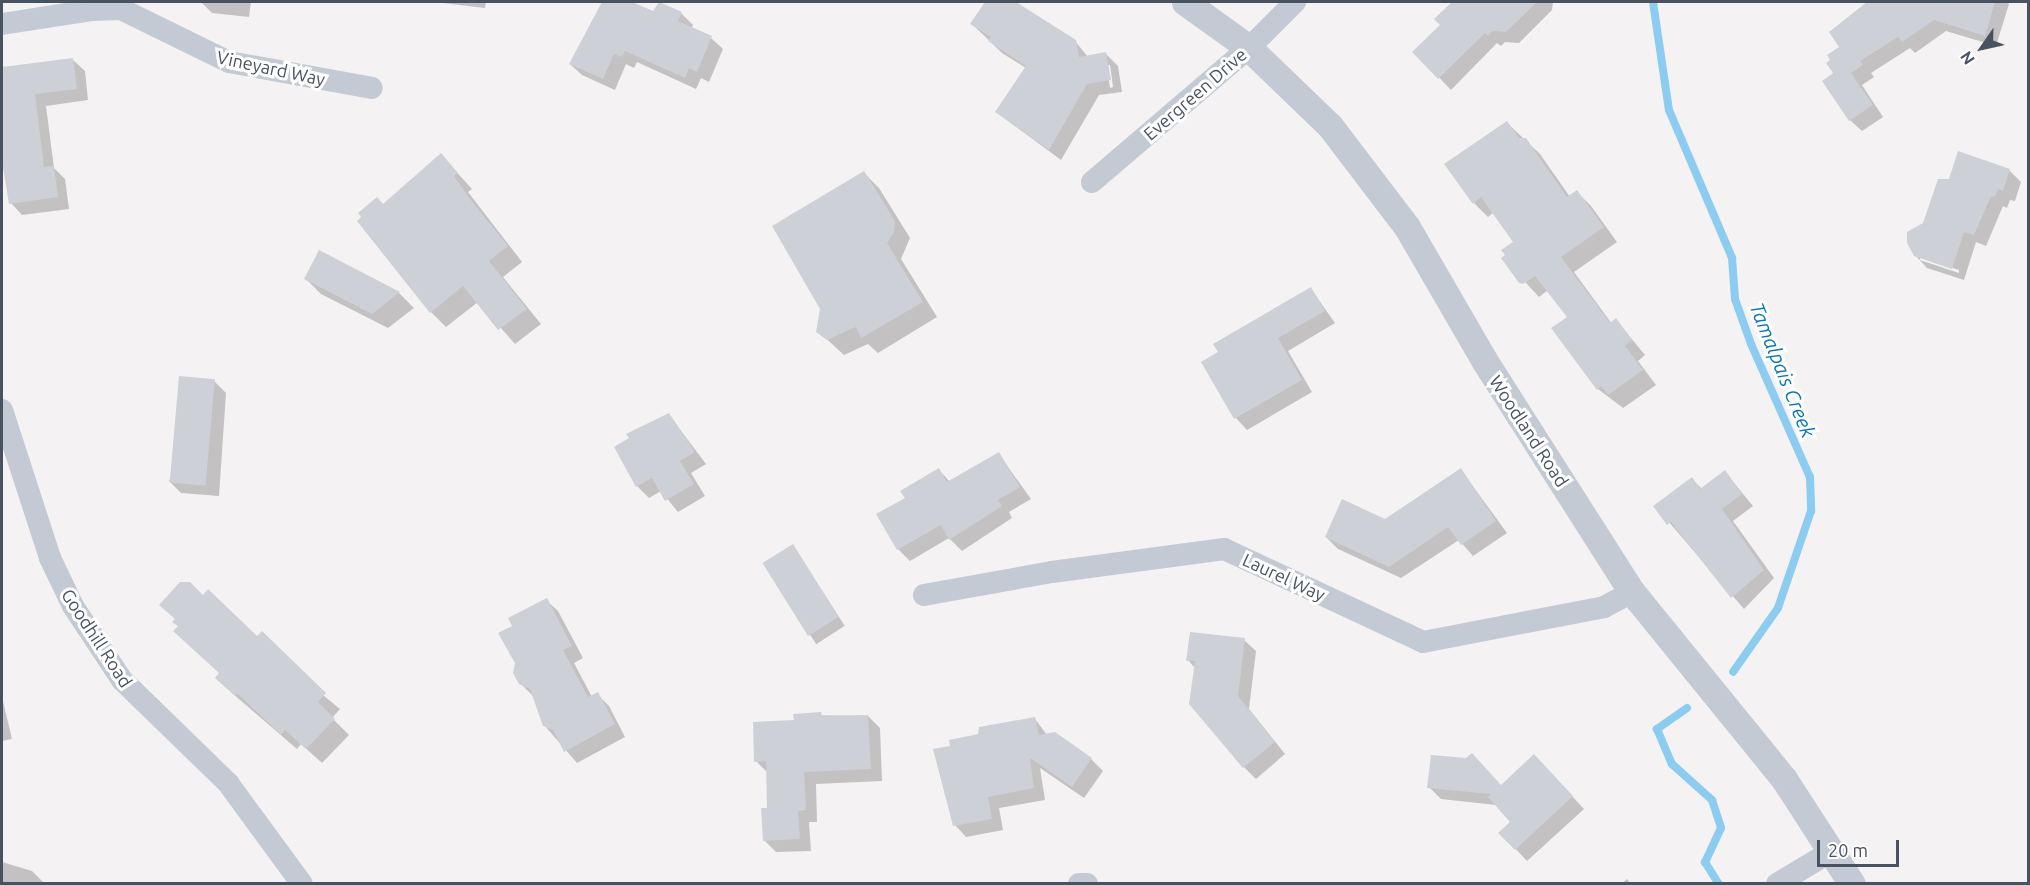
<!DOCTYPE html>
<style>
body{margin:0}
#map{position:relative;width:2030px;height:885px;overflow:hidden;background:#f4f2f2;font-family:Ubuntu,sans-serif}
div>[style]{position:absolute}
[style*='--x']{left:calc(var(--x)*1px);top:calc(var(--y)*1px);width:calc(var(--w)*1px);rotate:calc(var(--a)*1deg)}
.shadow>*{inset:0;background:#0003;transform-origin:0 0}
.stream>*{height:8px;margin:-4px;padding:0 4px;transform-origin:4px;border-radius:4px;background:#8cccf1}
.building>*{inset:0;background:#ced0d7;transform-origin:0 0}
.minor>*{height:22px;margin:-11px;padding:0 11px;transform-origin:11px;border-radius:11px;background:#c3cad4}
.tertiary>*{height:27px;margin:-13.5px;padding:0 13.5px;transform-origin:13.5px;border-radius:13.5px;background:#c3cad4}
span{translate:-50% -50%;white-space:nowrap;text-align:center;line-height:1.15;-webkit-text-stroke:6px #fff;paint-order:stroke}
.street-label{font-size:18px;color:#495261}
.water-label{font-size:20px;color:#0577b7;font-style:italic}
.frame{position:absolute;inset:0;border:3px solid #495261;pointer-events:none}
.north{position:absolute;left:1952px;top:18px;width:60px;height:60px;-webkit-text-stroke:4px #fff;paint-order:stroke;rotate:236deg;font-size:16px;font-weight:700;line-height:24px;text-align:center;color:#495261}
.north::after{content:'';display:block;margin:auto;width:21px;height:27px;background:#495261;clip-path:polygon(50% 0,100% 100%,50% 72%,0 100%)}
.scale{position:absolute;left:1817px;top:840px;width:82px;height:27px;box-sizing:border-box;border:3px solid #495261;border-top:0;padding-left:8px;font-size:18px;line-height:21px;white-space:nowrap;color:#495261;-webkit-text-stroke:4px #fff;paint-order:stroke}
</style>
<div id="map">
<div class="shadow">
<i style="clip-path:polygon(201px 2px,251px 2px,249px 17px,212px 13px)"></i>
<i style="clip-path:polygon(434px 2px,486px 2px,485px 8px)"></i>
<i style="clip-path:polygon(603px 2px,628px 2px,654px 13px,681px 13px,693px 25px,691px 29px,711px 38px,723px 49px,709px 82px,701px 78px,696px 89px,637px 62px,634px 68px,626px 64px,615px 90px,582px 75px,570px 64px)"></i>
<i style="clip-path:polygon(evenodd,986px 2px,1013px 2px,1075px 41px,1088px 57px,1106px 54px,1118px 66px,1122px 92px,1099px 95px,1061px 160px,996px 112px,1026px 68px,1002px 53px,972px 24px,986px 2px,1107px 65px,1110px 65px,1113px 87px,1110px 88px,1107px 65px)"></i>
<i style="clip-path:polygon(1454px 2px,1553px 2px,1552px 10px,1519px 43px,1505px 42px,1501px 46px,1497px 43px,1451px 90px,1415px 52px,1442px 25px,1437px 19px)"></i>
<i style="clip-path:polygon(1871px 2px,2007px 2px,2009px 4px,1996px 46px,1946px 31px,1915px 53px,1910px 48px,1871px 73px,1874px 77px,1862px 85px,1883px 117px,1862px 131px,1850px 120px,1835px 74px,1841px 48px,1831px 32px)"></i>
<i style="clip-path:polygon(73px 60px,85px 71px,88px 100px,46px 106px,54px 168px,65px 179px,69px 209px,22px 215px,11px 203px,7px 173px,2px 168px,2px 69px)"></i>
<i style="clip-path:polygon(1507px 123px,1540px 154px,1570px 197px,1577px 192px,1591px 206px,1617px 242px,1574px 272px,1612px 324px,1616px 320px,1645px 355px,1638px 361px,1656px 385px,1623px 408px,1598px 389px,1569px 318px,1548px 290px,1539px 297px,1503px 258px,1515px 242px,1494px 212px,1488px 217px,1474px 203px)"></i>
<i style="clip-path:polygon(441px 155px,472px 189px,468px 192px,522px 262px,503px 277px,541px 324px,515px 344px,478px 302px,446px 327px,431px 312px,384px 205px)"></i>
<i style="clip-path:polygon(evenodd,2009px 170px,2021px 182px,2015px 201px,2010px 200px,2007px 208px,2003px 206px,1986px 246px,1976px 242px,1964px 280px,1927px 268px,1915px 255px,1924px 224px,1950px 180px,2009px 170px,1920px 257px,1959px 270px,1959px 273px,1920px 260px,1920px 257px)"></i>
<i style="clip-path:polygon(864px 173px,879px 188px,910px 238px,901px 259px,937px 317px,878px 353px,868px 344px,844px 355px,818px 331px)"></i>
<i style="clip-path:polygon(319px 252px,399px 293px,414px 308px,388px 328px,321px 294px,306px 279px)"></i>
<i style="clip-path:polygon(1311px 289px,1335px 323px,1288px 351px,1312px 392px,1247px 430px,1236px 418px,1203px 363px)"></i>
<i style="clip-path:polygon(214px 381px,226px 393px,219px 496px,181px 493px,169px 481px)"></i>
<i style="clip-path:polygon(669px 415px,706px 464px,691px 473px,705px 496px,678px 512px,661px 491px,649px 498px,637px 486px,616px 447px)"></i>
<i style="clip-path:polygon(998px 453px,1031px 499px,1009px 512px,1012px 518px,962px 551px,949px 538px,910px 561px,898px 549px,878px 515px,907px 498px,939px 470px,950px 482px)"></i>
<i style="clip-path:polygon(1461px 470px,1507px 533px,1473px 556px,1459px 540px,1401px 578px,1338px 549px,1326px 537px,1385px 520px)"></i>
<i style="clip-path:polygon(1725px 472px,1753px 506px,1733px 521px,1774px 578px,1744px 609px,1655px 506px,1692px 479px,1702px 489px)"></i>
<i style="left:793px;top:546px;width:95px;height:34px;rotate:57deg"></i>
<i style="clip-path:polygon(203px 597px,340px 709px,332px 718px,349px 735px,322px 763px,301px 744px,297px 749px,232px 693px)"></i>
<i style="clip-path:polygon(546px 600px,558px 611px,583px 658px,574px 663px,592px 697px,597px 694px,609px 706px,625px 737px,577px 763px,544px 725px,533px 696px,520px 683px,516px 663px,514px 626px)"></i>
<i style="clip-path:polygon(1244px 640px,1256px 651px,1249px 709px,1285px 754px,1256px 779px,1244px 767px,1195px 668px,1188px 660px)"></i>
<i style="clip-path:polygon(2px 697px,12px 739px,2px 741px)"></i>
<i style="clip-path:polygon(795px 715px,868px 716px,880px 728px,882px 781px,816px 784px,817px 822px,809px 822px,811px 851px,776px 852px,764px 840px,769px 810px,768px 773px,756px 761px,795px 722px)"></i>
<i style="clip-path:polygon(1035px 719px,1047px 735px,1091px 759px,1103px 771px,1084px 798px,1040px 768px,1045px 800px,999px 808px,1003px 830px,966px 837px,955px 825px,952px 747px)"></i>
<i style="clip-path:polygon(1546px 768px,1584px 809px,1527px 861px,1501px 833px,1512px 822px,1496px 805px,1441px 799px,1429px 787px,1502px 787px)"></i>
<i style="clip-path:polygon(2px 862px,32px 871px,45px 884px,2px 884px)"></i>
<i style="clip-path:polygon(1627px 879px,1631px 884px,1621px 884px)"></i>
</div>
<div class="stream">
<i style="--x:1653;--y:2;--w:109;--a:81.6"></i>
<i style="--x:1669;--y:110;--w:161;--a:66.9"></i>
<i style="--x:1732;--y:258;--w:41;--a:85.8"></i>
<i style="--x:1735;--y:299;--w:48;--a:70.4"></i>
<i style="--x:1751;--y:344;--w:145;--a:66.1"></i>
<i style="--x:1810;--y:477;--w:34;--a:88"></i>
<i style="--x:1811;--y:511;--w:102;--a:108.8"></i>
<i style="--x:1778;--y:608;--w:78;--a:125.1"></i>
<i style="--x:1687;--y:708;--w:37;--a:145"></i>
<i style="--x:1657;--y:729;--w:38;--a:67"></i>
<i style="--x:1672;--y:764;--w:54;--a:42"></i>
<i style="--x:1712;--y:800;--w:29;--a:72"></i>
<i style="--x:1721;--y:828;--w:38;--a:115"></i>
<i style="--x:1705;--y:862;--w:26;--a:58"></i>
</div>
<div class="building">
<i style="clip-path:polygon(602px 2px,632px 2px,653px 11px,659px 2px,682px 12px,678px 21px,712px 36px,697px 72px,689px 68px,685px 78px,625px 51px,622px 57px,614px 54px,603px 79px,569px 64px)"></i>
<i style="clip-path:polygon(985px 2px,1016px 2px,1076px 40px,1079px 57px,1106px 52px,1111px 80px,1087px 84px,1049px 150px,995px 112px,1026px 66px,988px 41px,991px 37px,970px 24px)"></i>
<i style="clip-path:polygon(1452px 2px,1537px 2px,1506px 32px,1493px 31px,1488px 36px,1485px 33px,1438px 79px,1412px 52px,1440px 25px,1434px 19px)"></i>
<i style="clip-path:polygon(1867px 2px,1995px 2px,1985px 36px,1934px 20px,1902px 42px,1898px 37px,1860px 61px,1863px 65px,1851px 73px,1873px 105px,1849px 121px,1822px 81px,1833px 73px,1826px 63px,1830px 60px,1827px 55px,1839px 47px,1829px 32px)"></i>
<i style="clip-path:polygon(73px 58px,77px 89px,35px 94px,44px 167px,54px 166px,58px 197px,9px 204px,2px 161px,2px 67px)"></i>
<i style="clip-path:polygon(1507px 121px,1519px 138px,1526px 138px,1567px 197px,1577px 190px,1604px 227px,1561px 257px,1610px 323px,1616px 318px,1632px 340px,1625px 346px,1643px 370px,1608px 395px,1601px 386px,1597px 390px,1551px 328px,1567px 317px,1535px 276px,1523px 284px,1519px 283px,1501px 258px,1505px 255px,1501px 250px,1513px 242px,1481px 197px,1473px 204px,1444px 164px)"></i>
<i style="clip-path:polygon(1958px 151px,2010px 169px,2003px 191px,1998px 189px,1995px 197px,1991px 196px,1974px 235px,1964px 232px,1952px 269px,1914px 256px,1907px 243px,1907px 232px,1923px 223px,1938px 179px,1949px 179px)"></i>
<i style="clip-path:polygon(441px 153px,458px 173px,454px 176px,470px 199px,508px 246px,489px 261px,527px 309px,498px 330px,463px 286px,430px 313px,357px 221px,361px 217px,358px 213px,377px 197px,383px 204px)"></i>
<i style="clip-path:polygon(864px 171px,895px 221px,894px 232px,887px 243px,923px 302px,861px 338px,856px 327px,827px 340px,816px 332px,820px 309px,772px 226px)"></i>
<i style="clip-path:polygon(319px 250px,400px 292px,372px 314px,304px 279px)"></i>
<i style="clip-path:polygon(1311px 287px,1325px 311px,1278px 338px,1302px 380px,1234px 419px,1201px 362px,1218px 352px,1213px 344px)"></i>
<i style="left:179px;top:376px;width:36px;height:107px;rotate:5deg"></i>
<i style="clip-path:polygon(669px 413px,695px 452px,680px 461px,694px 484px,665px 501px,652px 478px,636px 487px,614px 447px,629px 438px,626px 434px)"></i>
<i style="clip-path:polygon(999px 452px,1020px 487px,998px 500px,1002px 506px,949px 540px,941px 525px,897px 550px,876px 514px,905px 498px,900px 491px,939px 468px,947px 482px)"></i>
<i style="clip-path:polygon(1461px 468px,1496px 521px,1461px 545px,1448px 527px,1389px 567px,1325px 537px,1342px 499px,1385px 519px)"></i>
<i style="clip-path:polygon(1725px 470px,1742px 494px,1722px 509px,1764px 570px,1731px 598px,1671px 522px,1667px 525px,1653px 506px,1692px 477px,1700px 489px)"></i>
<i style="left:793px;top:544px;width:86px;height:36px;rotate:58deg"></i>
<i style="clip-path:polygon(180px 582px,190px 582px,203px 595px,208px 589px,257px 636px,262px 631px,326px 693px,318px 702px,335px 719px,306px 749px,285px 730px,281px 735px,237px 693px,235px 696px,215px 678px,219px 673px,173px 631px,178px 626px,172px 622px,175px 619px,159px 605px)"></i>
<i style="clip-path:polygon(547px 598px,572px 646px,563px 650px,588px 697px,598px 692px,615px 724px,564px 752px,553px 730px,543px 726px,530px 689px,519px 684px,513px 673px,515px 663px,498px 633px,512px 626px,508px 618px)"></i>
<i style="clip-path:polygon(1190px 632px,1245px 638px,1238px 696px,1275px 742px,1243px 768px,1189px 704px,1195px 661px,1186px 661px)"></i>
<i style="clip-path:polygon(821px 712px,822px 716px,868px 715px,871px 769px,804px 772px,806px 810px,798px 811px,800px 839px,763px 841px,761px 808px,767px 808px,766px 761px,754px 762px,753px 722px,794px 720px,793px 714px)"></i>
<i style="clip-path:polygon(1035px 717px,1039px 735px,1055px 732px,1092px 758px,1072px 787px,1030px 758px,1034px 788px,988px 797px,992px 819px,953px 826px,933px 749px,950px 746px,949px 740px,978px 734px,979px 727px)"></i>
<i style="clip-path:polygon(1472px 753px,1501px 785px,1534px 754px,1573px 796px,1515px 850px,1498px 833px,1510px 822px,1488px 797px,1491px 794px,1427px 788px,1431px 755px,1466px 758px)"></i>
</div>
<div class="minor">
<i style="--x:2;--y:24;--w:90;--a:-8.9"></i>
<i style="--x:91;--y:10;--w:30;--a:-2"></i>
<i style="--x:121;--y:9;--w:120;--a:26.1"></i>
<i style="--x:229;--y:62;--w:145;--a:10.3"></i>
<i style="--x:1092;--y:182;--w:206;--a:-40.5"></i>
<i style="--x:1249;--y:48;--w:65;--a:-45"></i>
<i style="--x:2;--y:410;--w:156;--a:72"></i>
<i style="--x:50;--y:558;--w:53;--a:64.4"></i>
<i style="--x:73;--y:606;--w:89;--a:56.5"></i>
<i style="--x:122;--y:680;--w:148;--a:44.2"></i>
<i style="--x:228;--y:783;--w:125;--a:53.8"></i>
<i style="--x:924;--y:595;--w:130;--a:-10.2"></i>
<i style="--x:1052;--y:572;--w:174;--a:-7.6"></i>
<i style="--x:1224;--y:549;--w:220;--a:25"></i>
<i style="--x:1423;--y:642;--w:184;--a:-10.9"></i>
<i style="--x:1604;--y:607;--w:32;--a:-28"></i>
<i style="--x:1079;--y:884;--w:8;--a:0"></i>
<i style="--x:1777;--y:884;--w:64;--a:-31"></i>
</div>
<div class="tertiary">
<i style="--x:1185;--y:2;--w:79;--a:35.7"></i>
<i style="--x:1249;--y:48;--w:112;--a:43.9"></i>
<i style="--x:1330;--y:126;--w:127;--a:52.7"></i>
<i style="--x:1407;--y:227;--w:154;--a:59.9"></i>
<i style="--x:1484;--y:360;--w:275;--a:57.5"></i>
<i style="--x:1632;--y:592;--w:241;--a:50.9"></i>
<i style="--x:1784;--y:779;--w:125;--a:57.1"></i>
</div>
<div class="street-label">
<span style="left:271px;top:68px;rotate:12deg">Vineyard Way</span>
<span style="left:1195px;top:94px;rotate:-41deg">Evergreen Drive</span>
<span style="left:1529px;top:431px;rotate:57deg">Woodland Road</span>
<span style="left:1284px;top:577px;rotate:25deg">Laurel Way</span>
<span style="left:97px;top:638px;rotate:57deg">Goodhill Road</span>
</div>
<div class="water-label">
<span style="left:1783px;top:370px;rotate:68deg">Tamalpais Creek</span>
</div>
<div class="frame"></div>
<div class="north">N</div>
<div class="scale">20 m</div>
</div>
